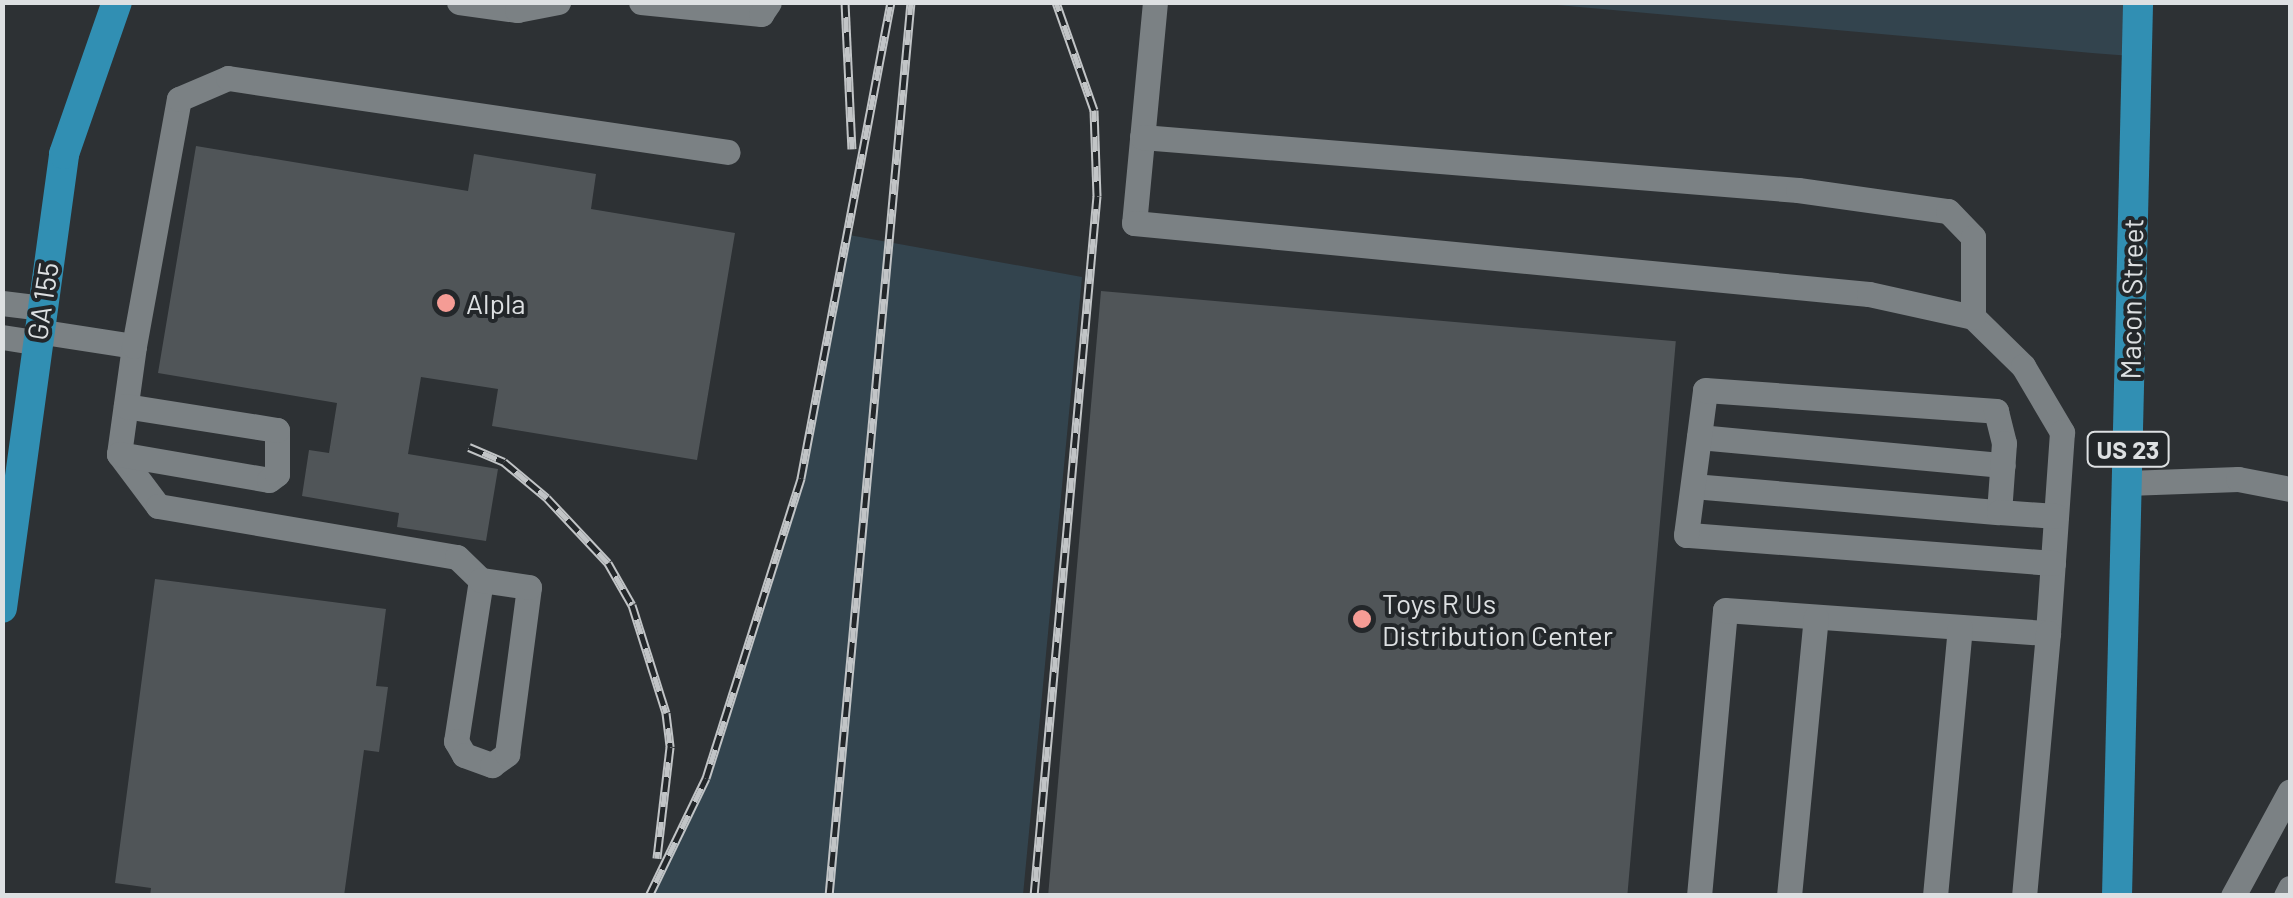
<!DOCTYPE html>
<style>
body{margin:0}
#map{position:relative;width:2293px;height:898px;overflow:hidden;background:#2d3134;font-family:Barlow,sans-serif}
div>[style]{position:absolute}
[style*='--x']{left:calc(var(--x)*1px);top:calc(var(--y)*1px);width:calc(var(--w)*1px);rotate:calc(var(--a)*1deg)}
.green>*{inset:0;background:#33444e}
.building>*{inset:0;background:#505558;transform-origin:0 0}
.minor>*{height:25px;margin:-12.5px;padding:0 12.5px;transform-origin:12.5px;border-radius:12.5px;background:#7b8184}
.major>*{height:30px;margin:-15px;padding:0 15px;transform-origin:15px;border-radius:15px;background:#318fb3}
.rail>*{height:9px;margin-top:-4.5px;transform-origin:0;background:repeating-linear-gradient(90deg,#23272a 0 15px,#c1c4c6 0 30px);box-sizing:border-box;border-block:2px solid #c1c4c6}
.dots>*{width:28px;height:28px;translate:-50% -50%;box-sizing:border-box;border:5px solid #23272a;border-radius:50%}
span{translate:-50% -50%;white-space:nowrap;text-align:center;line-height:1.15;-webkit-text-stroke:8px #23272a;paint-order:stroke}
.shield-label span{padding:2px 8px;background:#23272a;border:2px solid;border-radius:8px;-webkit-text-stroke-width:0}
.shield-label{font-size:25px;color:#dde0e2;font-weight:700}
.street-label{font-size:28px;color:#dde0e2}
.poi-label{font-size:28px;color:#dde0e2}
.left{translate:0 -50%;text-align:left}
.frame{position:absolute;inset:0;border:5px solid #dde0e2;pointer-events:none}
</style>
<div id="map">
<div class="green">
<i style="clip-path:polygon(1535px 3px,2140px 3px,2144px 57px,2092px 53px)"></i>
<i style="clip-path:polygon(849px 235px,1082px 277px,1023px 895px,648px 895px,712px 770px,785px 537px)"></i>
</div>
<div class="building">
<i style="clip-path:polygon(196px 146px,468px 191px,474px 154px,596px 174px,591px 209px,735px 233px,697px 460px,492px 426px,498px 389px,421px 377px,408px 454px,498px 469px,486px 541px,397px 527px,399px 513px,302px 496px,309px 450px,329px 453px,337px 403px,158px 373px)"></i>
<i style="left:1101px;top:291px;width:577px;height:607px;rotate:5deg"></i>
<i style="clip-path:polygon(155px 579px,386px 609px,376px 686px,388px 687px,379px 752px,364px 750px,344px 896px,150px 896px,151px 888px,115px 883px)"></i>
</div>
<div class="minor">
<i style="--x:459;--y:2;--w:59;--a:7.9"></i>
<i style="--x:517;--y:10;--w:42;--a:-11"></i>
<i style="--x:641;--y:2;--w:121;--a:5.7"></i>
<i style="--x:761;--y:14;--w:14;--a:-56"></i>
<i style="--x:1155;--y:2;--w:222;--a:95.4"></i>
<i style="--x:1134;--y:223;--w:738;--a:5.52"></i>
<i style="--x:1869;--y:294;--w:107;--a:12.5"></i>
<i style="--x:1973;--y:317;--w:70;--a:44.4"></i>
<i style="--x:2023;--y:366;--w:77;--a:59.4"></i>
<i style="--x:2062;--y:432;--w:201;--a:94"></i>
<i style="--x:1142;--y:137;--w:658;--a:4.62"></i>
<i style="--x:1798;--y:190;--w:151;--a:8"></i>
<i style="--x:1948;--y:211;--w:36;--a:46"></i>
<i style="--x:1973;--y:237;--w:80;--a:90"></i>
<i style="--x:2;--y:303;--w:39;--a:7"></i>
<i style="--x:37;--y:331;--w:98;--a:8.8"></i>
<i style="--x:134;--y:346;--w:109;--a:97.9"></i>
<i style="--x:119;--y:454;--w:65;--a:53.1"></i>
<i style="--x:158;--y:506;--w:303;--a:9.7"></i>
<i style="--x:457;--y:557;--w:33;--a:44"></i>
<i style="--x:481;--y:580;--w:163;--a:98.8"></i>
<i style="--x:456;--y:741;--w:16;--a:60"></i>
<i style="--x:464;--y:755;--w:30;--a:20"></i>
<i style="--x:492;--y:765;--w:19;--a:-36"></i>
<i style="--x:507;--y:754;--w:168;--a:-82.5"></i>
<i style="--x:529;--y:587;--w:49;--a:-171.7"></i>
<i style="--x:2;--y:337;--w:33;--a:9"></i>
<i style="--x:134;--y:346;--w:251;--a:-79.7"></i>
<i style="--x:179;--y:99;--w:53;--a:-23.2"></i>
<i style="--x:228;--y:78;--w:505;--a:8.42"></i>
<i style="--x:1699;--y:437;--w:305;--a:5.3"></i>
<i style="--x:119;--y:454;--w:152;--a:9.8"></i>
<i style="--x:269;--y:480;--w:10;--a:-37"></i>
<i style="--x:277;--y:474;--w:44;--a:-90"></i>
<i style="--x:277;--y:430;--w:153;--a:-171"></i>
<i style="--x:2127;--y:483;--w:111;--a:-2.1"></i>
<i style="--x:2238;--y:479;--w:53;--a:10.9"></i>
<i style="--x:1693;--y:486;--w:307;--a:4.9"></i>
<i style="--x:2053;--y:563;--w:368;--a:-175.6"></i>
<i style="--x:1686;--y:535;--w:146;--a:-82.5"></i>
<i style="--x:1705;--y:390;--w:292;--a:4.1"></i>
<i style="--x:1996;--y:411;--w:33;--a:76"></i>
<i style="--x:2004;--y:443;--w:69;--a:94.1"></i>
<i style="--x:1999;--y:512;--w:57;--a:4"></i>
<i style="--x:1699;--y:896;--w:287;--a:-84.8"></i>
<i style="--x:1725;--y:610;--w:324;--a:4.1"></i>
<i style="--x:2048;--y:633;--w:264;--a:95.2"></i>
<i style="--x:1789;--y:896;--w:280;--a:-84.5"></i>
<i style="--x:1935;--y:896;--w:270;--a:-84.7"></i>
<i style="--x:2233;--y:896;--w:119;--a:-61.5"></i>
<i style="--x:2286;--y:896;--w:9;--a:-63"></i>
</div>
<div class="major">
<i style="--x:2;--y:608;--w:458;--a:-82.2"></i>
<i style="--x:64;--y:154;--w:161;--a:-70.8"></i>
<i style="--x:2117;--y:896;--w:894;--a:-88.65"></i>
</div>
<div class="rail">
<i style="--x:845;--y:2;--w:147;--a:87.3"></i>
<i style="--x:469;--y:447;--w:38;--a:23"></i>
<i style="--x:504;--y:462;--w:56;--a:39.9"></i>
<i style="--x:547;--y:498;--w:89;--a:46.8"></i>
<i style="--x:608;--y:563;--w:48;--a:60.3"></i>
<i style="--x:632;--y:605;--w:113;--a:72.5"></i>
<i style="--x:666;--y:713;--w:34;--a:83"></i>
<i style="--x:670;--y:747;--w:112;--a:96.7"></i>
<i style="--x:649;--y:896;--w:131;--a:-64.2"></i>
<i style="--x:706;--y:778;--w:315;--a:-72.4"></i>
<i style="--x:801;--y:478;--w:484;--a:-79.3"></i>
<i style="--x:829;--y:896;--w:898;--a:-84.76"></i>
<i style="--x:1034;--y:896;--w:703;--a:-84.86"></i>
<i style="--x:1097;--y:196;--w:86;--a:-92"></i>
<i style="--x:1094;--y:110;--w:114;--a:-109.4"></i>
</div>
<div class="dots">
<i style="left:446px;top:303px;background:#f59c95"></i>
<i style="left:1362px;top:619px;background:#f59c95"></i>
</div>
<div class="shield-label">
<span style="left:2128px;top:449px">US 23</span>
</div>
<div class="street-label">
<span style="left:2131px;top:299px;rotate:-89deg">Macon Street</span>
<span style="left:42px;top:301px;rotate:-81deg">GA 155</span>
</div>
<div class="poi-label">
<span class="left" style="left:466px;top:303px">Alpla</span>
<span class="left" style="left:1382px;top:619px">Toys R Us<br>Distribution Center</span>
</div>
<div class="frame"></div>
</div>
